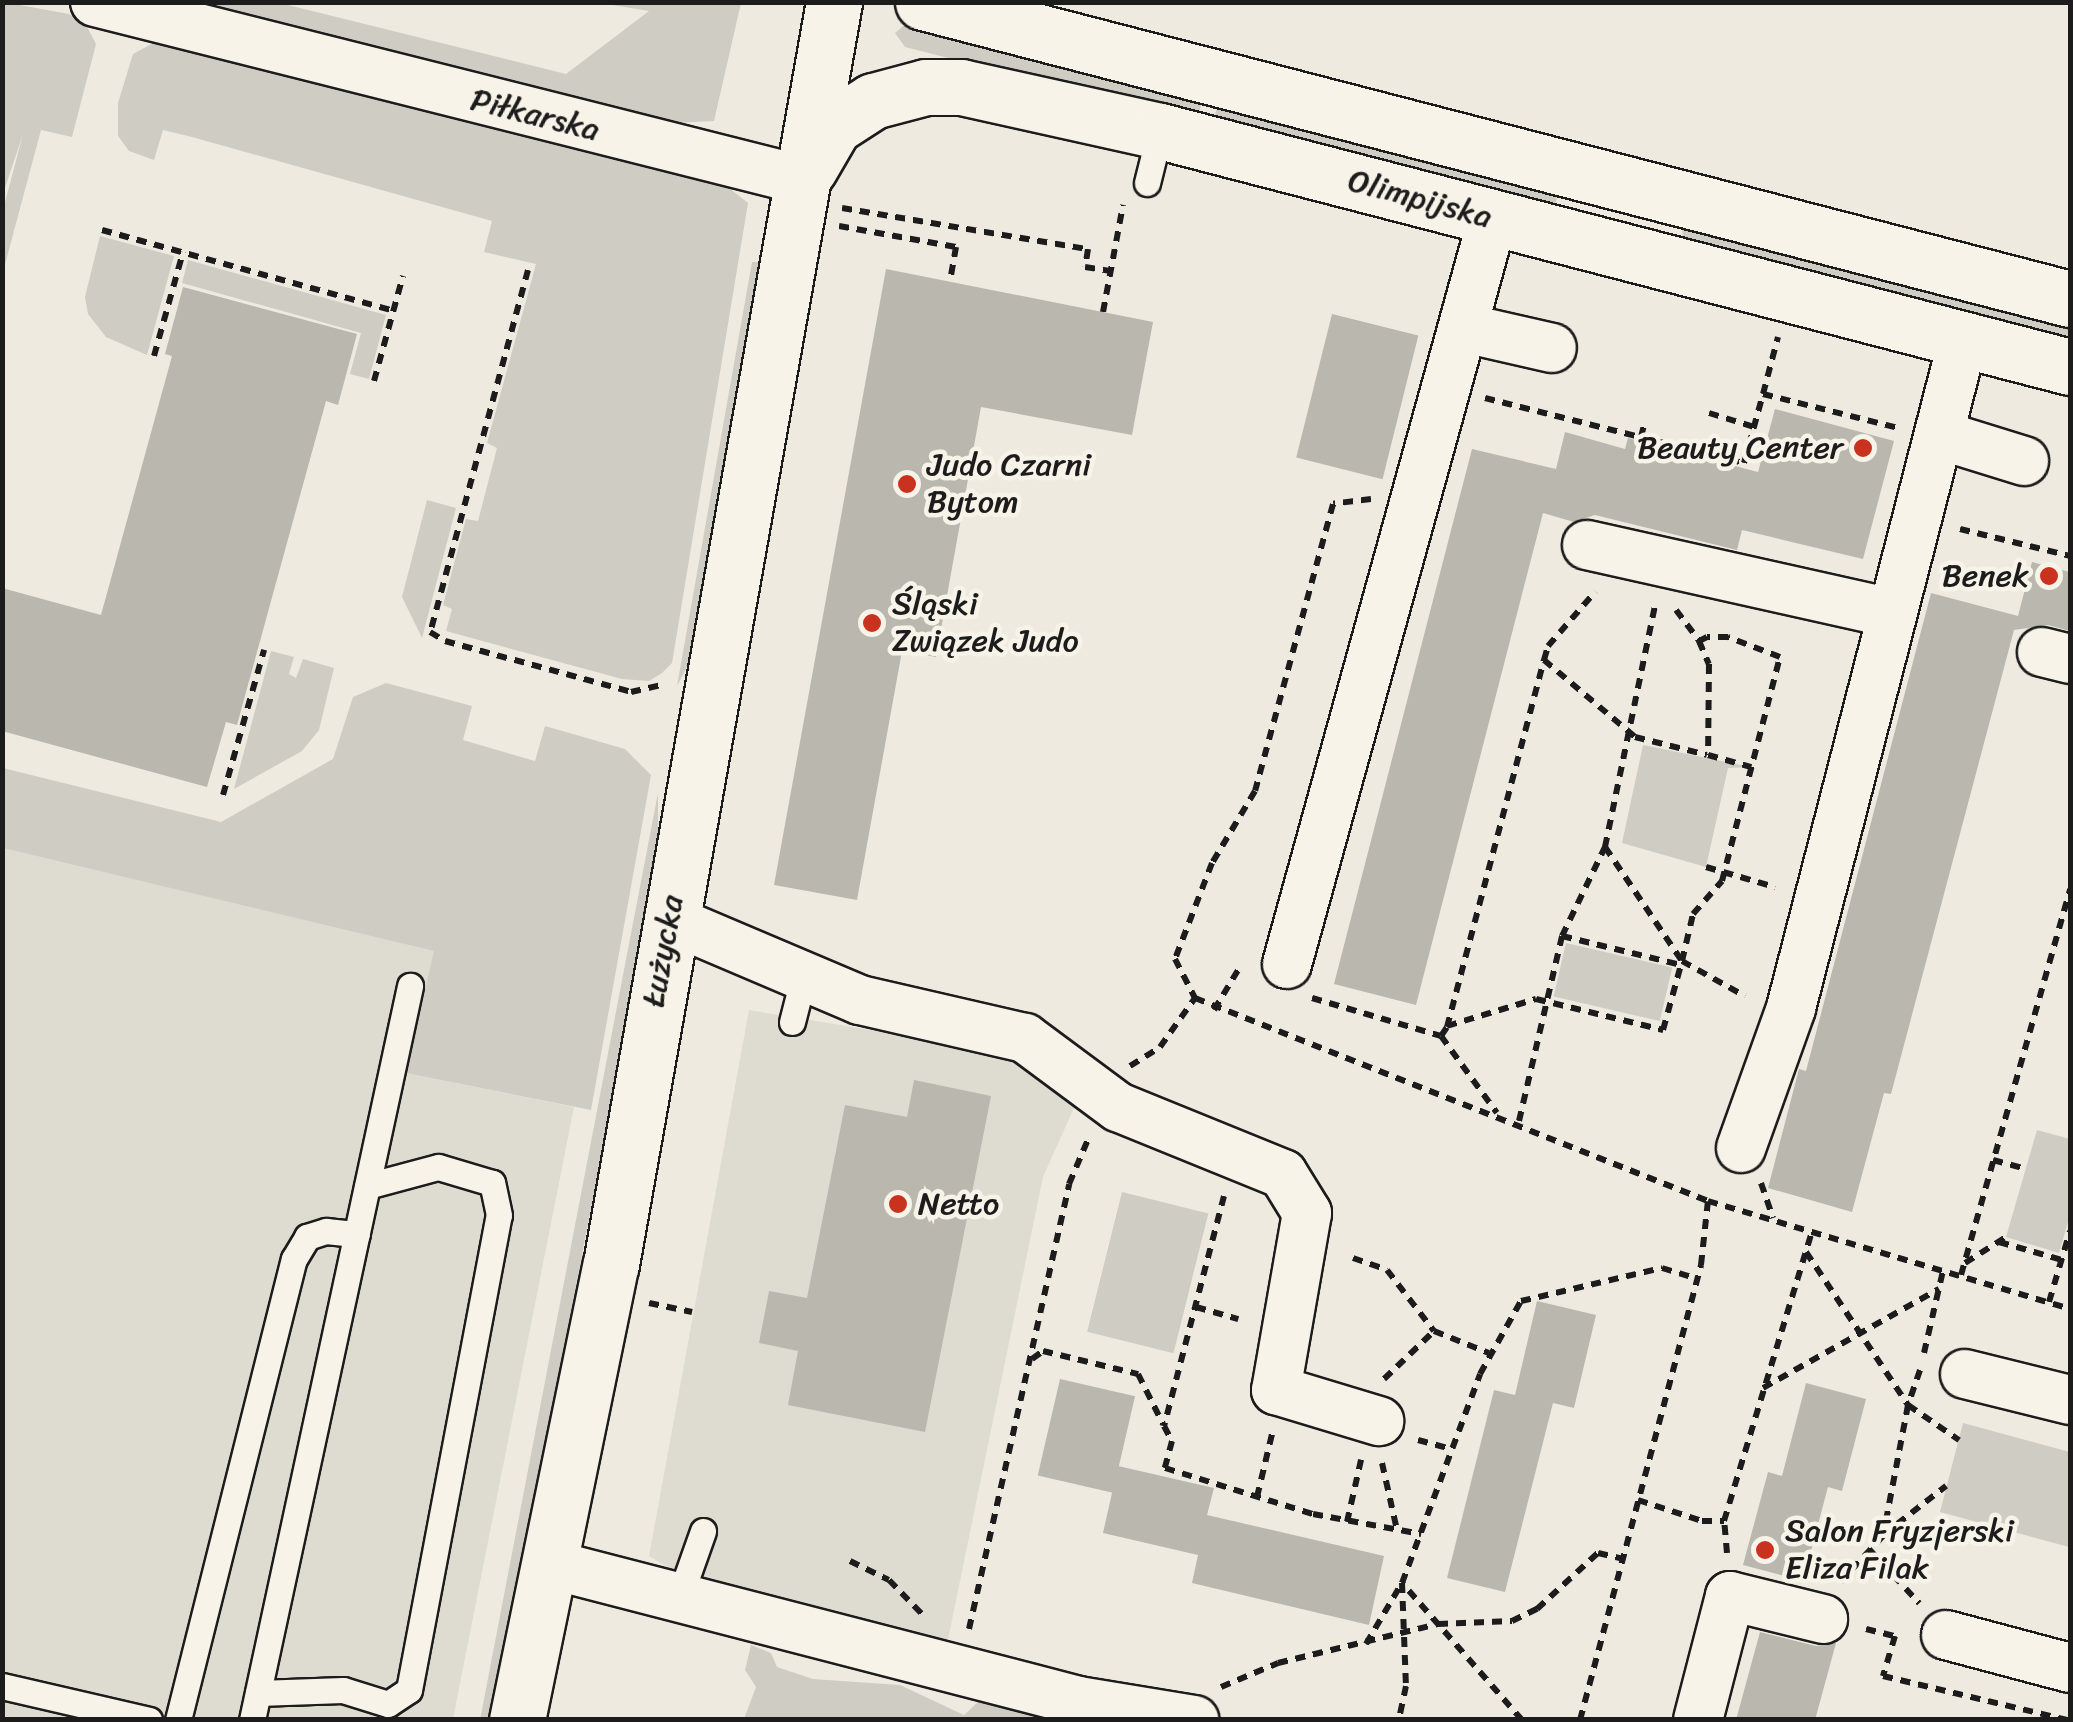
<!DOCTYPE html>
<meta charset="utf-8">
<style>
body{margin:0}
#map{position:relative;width:2073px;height:1722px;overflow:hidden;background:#eeeae0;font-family:Sriracha,sans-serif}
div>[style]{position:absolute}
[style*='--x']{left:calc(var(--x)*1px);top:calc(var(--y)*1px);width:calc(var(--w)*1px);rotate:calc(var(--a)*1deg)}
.built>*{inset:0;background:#dedbd1}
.green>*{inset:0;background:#cfccc3;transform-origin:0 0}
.building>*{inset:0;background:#bab7af;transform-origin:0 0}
.path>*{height:6px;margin-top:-3px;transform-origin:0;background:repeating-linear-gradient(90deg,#1c1c1c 0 10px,transparent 0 18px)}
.roads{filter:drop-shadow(2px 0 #1c1c1c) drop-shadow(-2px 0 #1c1c1c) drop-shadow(0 2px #1c1c1c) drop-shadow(0 -2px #1c1c1c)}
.lane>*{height:25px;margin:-12.5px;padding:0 12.5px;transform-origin:12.5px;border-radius:12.5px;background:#f7f3e8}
.street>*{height:48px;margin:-24px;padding:0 24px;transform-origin:24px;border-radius:24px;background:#f7f3e8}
.secondary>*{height:55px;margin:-27.5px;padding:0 27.5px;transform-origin:27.5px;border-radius:27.5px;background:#f7f3e8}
.dots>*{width:28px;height:28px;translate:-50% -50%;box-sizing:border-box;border:5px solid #f7f3e8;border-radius:50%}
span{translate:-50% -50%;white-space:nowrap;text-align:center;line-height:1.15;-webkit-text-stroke:9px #f7f3e8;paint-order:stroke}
.street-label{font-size:32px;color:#1c1c1c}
.poi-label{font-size:32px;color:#1c1c1c}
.right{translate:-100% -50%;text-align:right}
.left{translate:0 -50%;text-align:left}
.frame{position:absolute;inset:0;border:5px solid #1c1c1c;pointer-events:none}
</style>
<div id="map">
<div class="built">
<i style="clip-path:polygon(3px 848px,435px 951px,406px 1073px,574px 1107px,453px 1719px,3px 1720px)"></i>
<i style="clip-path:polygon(749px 1010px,1004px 1052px,1077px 1101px,1043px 1177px,945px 1654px,716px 1596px,649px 1556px)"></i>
</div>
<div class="green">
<i style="clip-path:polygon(3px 2px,69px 14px,85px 23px,96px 44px,72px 137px,41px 130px,3px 272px,3px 210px,23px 134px,3px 194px)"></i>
<i style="clip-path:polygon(178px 3px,280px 3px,566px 74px,649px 11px,600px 3px,741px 3px,714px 121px,654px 124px)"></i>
<i style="clip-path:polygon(908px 22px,1203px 97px,1197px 121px,905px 47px,895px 33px)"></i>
<i style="clip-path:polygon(159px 40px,724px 184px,748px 203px,672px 663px,662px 673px,649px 681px,622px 679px,446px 631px,452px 609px,443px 605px,466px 519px,478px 521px,497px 448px,487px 443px,536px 264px,484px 252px,492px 221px,192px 137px,163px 130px,154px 160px,129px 151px,118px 136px,118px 103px,133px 54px)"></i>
<i style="clip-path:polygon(1219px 101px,1552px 186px,1557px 199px,1552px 210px,1212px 125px)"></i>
<i style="clip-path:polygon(1692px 222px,2070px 320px,2070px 350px,1683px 242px,1682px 228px)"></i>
<i style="clip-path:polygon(100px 236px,174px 256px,147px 355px,106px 337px,88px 314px,85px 297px)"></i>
<i style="clip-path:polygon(188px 260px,386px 315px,369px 379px,350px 374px,361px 333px,182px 283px)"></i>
<i style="clip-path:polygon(752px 262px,760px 262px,691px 659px,677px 686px)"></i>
<i style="clip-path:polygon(427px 500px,456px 508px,422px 638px,402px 597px)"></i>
<i style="clip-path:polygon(271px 651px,294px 657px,289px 674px,296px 678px,303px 659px,334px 668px,319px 730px,302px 751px,234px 789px)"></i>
<i style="clip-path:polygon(386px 683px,472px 706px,463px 740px,535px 761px,545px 726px,625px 749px,651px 775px,591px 1110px,406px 1073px,434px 951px,3px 848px,3px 768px,221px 822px,333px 759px,353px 697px)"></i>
<i style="clip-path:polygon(1643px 745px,1751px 767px,1728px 768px,1706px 867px,1622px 843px)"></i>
<i style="clip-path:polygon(658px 793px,658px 844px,623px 1045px,491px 1719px,480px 1720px)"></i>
<i style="left:1566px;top:943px;width:109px;height:55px;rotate:13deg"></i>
<i style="clip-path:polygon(2037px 1130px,2070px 1139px,2070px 1215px,2059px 1253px,2006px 1237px)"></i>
<i style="left:1122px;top:1192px;width:89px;height:144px;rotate:14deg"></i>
<i style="clip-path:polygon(1963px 1423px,2070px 1452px,2069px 1547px,1940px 1512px)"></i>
<i style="clip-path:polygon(751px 1645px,771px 1653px,777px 1667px,813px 1679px,900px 1685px,964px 1715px,979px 1701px,1051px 1719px,744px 1719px,756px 1687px,745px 1670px)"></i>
</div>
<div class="building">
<i style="clip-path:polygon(886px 269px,1153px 322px,1132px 435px,981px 407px,936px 657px,902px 651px,857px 900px,774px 885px)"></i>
<i style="clip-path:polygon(183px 287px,357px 334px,338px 405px,326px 401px,237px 725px,226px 722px,207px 787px,2px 731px,2px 588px,101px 615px,172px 356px,165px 354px)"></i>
<i style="left:1332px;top:314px;width:89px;height:148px;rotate:14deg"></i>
<i style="clip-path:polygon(1775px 409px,1894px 441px,1863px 559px,1742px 530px,1737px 550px,1595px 515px,1574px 522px,1543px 513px,1416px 1005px,1334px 984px,1472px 449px,1556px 469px,1565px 432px,1625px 449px,1628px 438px,1758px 472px)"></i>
<i style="clip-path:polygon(2032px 562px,2070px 572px,2070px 631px,2048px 625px,2014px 630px,1891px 1094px,1884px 1093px,1852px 1212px,1768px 1188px,1799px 1069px,1806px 1071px,1931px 593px,2018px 616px)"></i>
<i style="clip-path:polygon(914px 1080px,991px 1096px,925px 1432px,788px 1405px,798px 1351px,759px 1343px,769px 1291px,807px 1298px,845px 1105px,907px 1117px)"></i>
<i style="clip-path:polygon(1537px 1301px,1596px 1315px,1574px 1408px,1553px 1403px,1505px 1592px,1447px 1578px,1494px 1390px,1515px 1395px)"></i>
<i style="left:1060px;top:1379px;width:77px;height:99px;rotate:13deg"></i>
<i style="clip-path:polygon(1806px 1383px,1866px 1399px,1842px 1491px,1828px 1487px,1803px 1581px,1743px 1565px,1768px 1472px,1782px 1476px)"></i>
<i style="clip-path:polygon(1118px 1466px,1214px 1488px,1207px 1515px,1384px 1556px,1369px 1625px,1192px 1583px,1198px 1555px,1103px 1533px)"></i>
<i style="clip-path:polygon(1760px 1632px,1816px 1646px,1836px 1643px,1815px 1720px,1736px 1720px)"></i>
</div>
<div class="path">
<i style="--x:842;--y:208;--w:249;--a:9.5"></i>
<i style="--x:1088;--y:249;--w:18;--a:99"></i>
<i style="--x:1085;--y:267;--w:25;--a:9"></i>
<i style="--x:839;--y:226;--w:119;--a:10.2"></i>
<i style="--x:956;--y:247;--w:35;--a:100"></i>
<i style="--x:102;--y:230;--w:303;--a:15.5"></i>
<i style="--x:528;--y:270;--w:375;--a:105.1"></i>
<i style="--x:430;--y:632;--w:17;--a:31"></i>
<i style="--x:445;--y:641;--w:193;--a:15.3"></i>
<i style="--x:631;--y:692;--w:35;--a:-13"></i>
<i style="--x:1103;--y:312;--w:109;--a:-79.4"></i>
<i style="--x:154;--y:356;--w:108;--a:-74.4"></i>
<i style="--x:374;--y:381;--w:109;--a:-74.6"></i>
<i style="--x:1763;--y:394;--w:59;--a:-75.3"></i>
<i style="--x:1485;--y:398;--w:267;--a:14.1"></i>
<i style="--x:1744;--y:463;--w:72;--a:-74.6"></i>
<i style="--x:1763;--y:394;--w:139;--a:14.1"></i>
<i style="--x:1709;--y:413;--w:47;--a:17.3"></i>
<i style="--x:1641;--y:437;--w:12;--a:-76"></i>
<i style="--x:1371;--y:499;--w:38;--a:173"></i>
<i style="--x:1333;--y:504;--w:297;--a:105.2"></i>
<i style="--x:1255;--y:791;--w:84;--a:120.8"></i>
<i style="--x:1212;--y:863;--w:103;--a:111.1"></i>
<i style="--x:1175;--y:959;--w:44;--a:62.9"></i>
<i style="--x:1195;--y:998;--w:552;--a:21.59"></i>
<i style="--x:1708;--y:1201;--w:378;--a:16.6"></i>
<i style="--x:1960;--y:529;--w:113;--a:13.8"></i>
<i style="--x:1676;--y:610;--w:39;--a:53"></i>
<i style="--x:1544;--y:660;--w:15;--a:-74"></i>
<i style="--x:1548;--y:646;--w:72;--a:-49"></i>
<i style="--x:223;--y:795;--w:151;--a:-74.2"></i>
<i style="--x:1605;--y:847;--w:247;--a:-78.3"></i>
<i style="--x:1706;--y:867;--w:72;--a:16.2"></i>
<i style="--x:1562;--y:936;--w:122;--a:13.7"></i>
<i style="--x:1312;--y:998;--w:134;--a:16.4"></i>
<i style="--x:1441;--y:1036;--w:11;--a:-56"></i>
<i style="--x:1447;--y:1027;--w:380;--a:-75.2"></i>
<i style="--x:1544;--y:660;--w:119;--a:40.2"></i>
<i style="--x:1635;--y:737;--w:74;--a:14"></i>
<i style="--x:1214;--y:1010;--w:52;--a:-59"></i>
<i style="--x:1447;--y:1026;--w:93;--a:-16.9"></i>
<i style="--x:1536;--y:999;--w:131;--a:13.7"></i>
<i style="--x:1663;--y:1030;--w:72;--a:-74.6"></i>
<i style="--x:1682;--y:961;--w:72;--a:29.1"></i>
<i style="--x:1441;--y:1036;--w:95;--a:54"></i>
<i style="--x:1130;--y:1066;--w:36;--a:-32"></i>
<i style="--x:1160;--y:1047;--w:60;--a:-54.5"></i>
<i style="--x:1519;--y:1121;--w:190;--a:-76.9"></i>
<i style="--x:1562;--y:936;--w:99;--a:-64.2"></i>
<i style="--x:1605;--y:847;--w:138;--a:56"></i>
<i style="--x:1682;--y:961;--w:48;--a:-76.8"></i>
<i style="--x:1693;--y:914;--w:44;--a:-48.7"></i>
<i style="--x:1722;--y:881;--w:231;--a:-75.5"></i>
<i style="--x:1780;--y:657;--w:56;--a:-159"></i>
<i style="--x:1728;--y:637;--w:21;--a:180"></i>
<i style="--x:1707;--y:637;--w:9;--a:153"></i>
<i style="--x:1699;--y:641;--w:25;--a:67"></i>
<i style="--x:1709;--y:664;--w:91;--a:90.6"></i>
<i style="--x:1708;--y:755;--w:45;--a:15.6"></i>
<i style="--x:1993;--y:1160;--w:34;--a:15"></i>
<i style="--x:1761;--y:1183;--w:37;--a:71"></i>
<i style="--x:1224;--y:1196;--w:238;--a:104.6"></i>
<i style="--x:1164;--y:1426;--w:17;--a:62"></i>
<i style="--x:1172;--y:1441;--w:28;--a:105"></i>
<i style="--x:1165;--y:1468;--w:155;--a:17.3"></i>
<i style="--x:1313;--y:1514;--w:110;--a:10.5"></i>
<i style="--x:1999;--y:1242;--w:66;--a:15.9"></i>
<i style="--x:1806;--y:1252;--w:184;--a:56.3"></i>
<i style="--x:1908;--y:1405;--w:133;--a:100.8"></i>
<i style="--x:1883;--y:1536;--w:62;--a:133"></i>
<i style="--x:1353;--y:1258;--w:36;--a:19"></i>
<i style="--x:1387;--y:1270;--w:77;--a:52.4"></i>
<i style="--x:1434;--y:1331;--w:59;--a:21.8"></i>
<i style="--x:1965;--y:1263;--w:49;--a:-32.4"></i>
<i style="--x:1961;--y:1275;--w:401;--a:-74.2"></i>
<i style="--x:2049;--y:1302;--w:74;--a:-73.5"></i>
<i style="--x:649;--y:1303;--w:44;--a:11.8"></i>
<i style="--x:1196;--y:1307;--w:44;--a:15.9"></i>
<i style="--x:1924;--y:1353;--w:84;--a:-77"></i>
<i style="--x:1032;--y:1359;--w:14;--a:-36"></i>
<i style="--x:1043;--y:1351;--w:98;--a:13.6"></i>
<i style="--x:1138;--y:1374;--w:56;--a:63.4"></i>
<i style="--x:1920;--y:1370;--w:37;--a:109"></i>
<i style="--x:1908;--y:1405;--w:62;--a:34.5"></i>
<i style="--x:1384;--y:1379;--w:69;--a:-43.8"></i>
<i style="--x:1763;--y:1388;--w:202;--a:-29.4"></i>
<i style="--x:1418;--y:1440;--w:34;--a:15"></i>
<i style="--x:1382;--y:1463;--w:69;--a:77.4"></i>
<i style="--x:1257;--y:1497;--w:65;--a:-76.6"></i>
<i style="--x:1638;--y:1500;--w:67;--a:18.2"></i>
<i style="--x:1702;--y:1521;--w:22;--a:0"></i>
<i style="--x:1347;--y:1522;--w:64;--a:-77.3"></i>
<i style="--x:1883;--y:1535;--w:80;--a:-37.9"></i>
<i style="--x:1869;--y:1549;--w:74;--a:47.2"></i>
<i style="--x:1727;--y:1553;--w:32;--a:-95"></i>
<i style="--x:1724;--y:1521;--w:302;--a:-73.1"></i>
<i style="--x:850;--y:1561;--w:43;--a:26"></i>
<i style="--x:889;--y:1580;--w:47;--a:45.9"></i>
<i style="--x:969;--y:1629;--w:456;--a:-77.3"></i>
<i style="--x:1069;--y:1184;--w:51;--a:-66.9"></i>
<i style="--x:1866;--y:1629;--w:30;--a:14"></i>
<i style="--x:1895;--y:1636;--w:42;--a:106.7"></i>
<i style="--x:1883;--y:1676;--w:189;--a:13.4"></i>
<i style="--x:1366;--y:1644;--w:71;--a:-59.5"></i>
<i style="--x:1402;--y:1583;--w:103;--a:87.8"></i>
<i style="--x:1406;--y:1686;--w:35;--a:102"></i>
<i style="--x:1221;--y:1687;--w:62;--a:-22.8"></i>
<i style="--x:1278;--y:1663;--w:165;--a:-13.7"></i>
<i style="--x:1438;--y:1624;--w:74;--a:-2.3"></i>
<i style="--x:1512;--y:1621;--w:28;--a:-26"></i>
<i style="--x:1537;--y:1609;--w:83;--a:-42.6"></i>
<i style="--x:1598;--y:1553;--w:26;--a:13"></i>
<i style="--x:1522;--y:1720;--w:182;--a:-131.2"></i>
<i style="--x:1402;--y:1583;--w:223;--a:-69.5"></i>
<i style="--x:1480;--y:1374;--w:84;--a:-60.7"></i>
<i style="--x:1521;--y:1301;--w:145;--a:-13.2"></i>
<i style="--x:1662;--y:1268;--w:38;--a:17"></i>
<i style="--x:1580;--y:1720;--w:471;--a:-75.1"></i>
<i style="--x:1701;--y:1265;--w:64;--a:-83.8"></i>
</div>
<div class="roads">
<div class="lane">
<i style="--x:1147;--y:183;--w:54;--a:-76"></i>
<i style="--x:792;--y:1022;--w:44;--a:-75.7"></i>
<i style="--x:680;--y:1596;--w:69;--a:-70.5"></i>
<i style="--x:2;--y:1686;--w:151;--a:13"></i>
<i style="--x:258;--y:1693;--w:85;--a:-2"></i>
<i style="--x:343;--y:1690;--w:47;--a:17.3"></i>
<i style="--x:388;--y:1704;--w:25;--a:-34"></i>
<i style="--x:409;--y:1690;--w:483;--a:-79.3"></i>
<i style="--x:499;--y:1215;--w:33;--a:-102"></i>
<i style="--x:492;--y:1183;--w:56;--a:-163.5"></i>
<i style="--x:438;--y:1167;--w:73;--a:165"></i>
<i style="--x:178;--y:1720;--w:475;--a:-75.9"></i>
<i style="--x:294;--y:1259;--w:26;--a:-59"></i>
<i style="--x:307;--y:1237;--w:20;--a:-18"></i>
<i style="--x:326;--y:1231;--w:31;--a:6"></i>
<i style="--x:252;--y:1720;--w:751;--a:-77.85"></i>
</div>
<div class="street">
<i style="--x:95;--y:2;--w:729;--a:14.13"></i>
<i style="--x:1464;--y:328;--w:90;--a:12.8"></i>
<i style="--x:1940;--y:435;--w:88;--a:17.2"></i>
<i style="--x:1587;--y:545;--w:312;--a:12.6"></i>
<i style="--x:2042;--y:652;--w:29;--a:14"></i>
<i style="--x:669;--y:919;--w:207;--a:23"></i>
<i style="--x:860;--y:1000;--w:169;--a:13"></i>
<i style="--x:1025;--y:1038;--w:116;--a:36.6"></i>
<i style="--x:1118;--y:1107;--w:178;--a:22.1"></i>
<i style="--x:1283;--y:1174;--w:46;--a:58.4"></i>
<i style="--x:1307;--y:1213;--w:180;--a:99.9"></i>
<i style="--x:1276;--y:1390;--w:108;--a:16.8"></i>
<i style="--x:1287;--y:964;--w:775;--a:-74.58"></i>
<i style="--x:1741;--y:1148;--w:149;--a:-70.3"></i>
<i style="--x:1791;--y:1008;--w:690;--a:-75.56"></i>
<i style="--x:1965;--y:1374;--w:108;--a:13.9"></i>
<i style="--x:553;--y:1565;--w:543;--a:14.5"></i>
<i style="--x:1079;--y:1701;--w:117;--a:9.4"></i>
<i style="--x:1946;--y:1635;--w:128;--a:14.9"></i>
<i style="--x:1698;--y:1720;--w:128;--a:-75.5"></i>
<i style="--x:1730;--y:1596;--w:96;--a:13.9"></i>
</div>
<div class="secondary">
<i style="--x:923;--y:2;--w:1185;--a:14.52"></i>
<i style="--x:809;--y:169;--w:50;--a:-59.8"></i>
<i style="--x:834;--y:126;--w:46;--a:-32.7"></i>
<i style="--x:873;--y:101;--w:55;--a:-14.8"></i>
<i style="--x:926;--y:87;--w:35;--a:0"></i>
<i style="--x:961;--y:87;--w:204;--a:12.5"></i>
<i style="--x:1160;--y:131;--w:940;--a:14.54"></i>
<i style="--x:517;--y:1720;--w:466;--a:-78.4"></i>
<i style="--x:611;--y:1264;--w:1282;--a:-79.98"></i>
</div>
</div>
<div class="dots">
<i style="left:1863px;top:448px;background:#c8321e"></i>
<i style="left:907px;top:484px;background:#c8321e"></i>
<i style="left:2049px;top:576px;background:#c8321e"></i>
<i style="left:872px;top:623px;background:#c8321e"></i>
<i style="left:898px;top:1204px;background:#c8321e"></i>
<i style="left:1765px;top:1550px;background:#c8321e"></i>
</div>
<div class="street-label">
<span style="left:535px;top:115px;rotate:14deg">Piłkarska</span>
<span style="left:1420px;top:199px;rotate:15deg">Olimpijska</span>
<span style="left:663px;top:951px;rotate:-80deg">Łużycka</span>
</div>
<div class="poi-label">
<span class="right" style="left:1843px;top:448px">Beauty Center</span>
<span class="left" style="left:927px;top:484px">Judo Czarni<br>Bytom</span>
<span class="right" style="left:2029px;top:576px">Benek</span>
<span class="left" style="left:892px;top:623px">Śląski<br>Związek Judo</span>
<span class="left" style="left:918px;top:1204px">Netto</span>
<span class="left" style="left:1785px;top:1550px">Salon Fryzjerski<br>Eliza Filak</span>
</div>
<div class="frame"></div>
</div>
